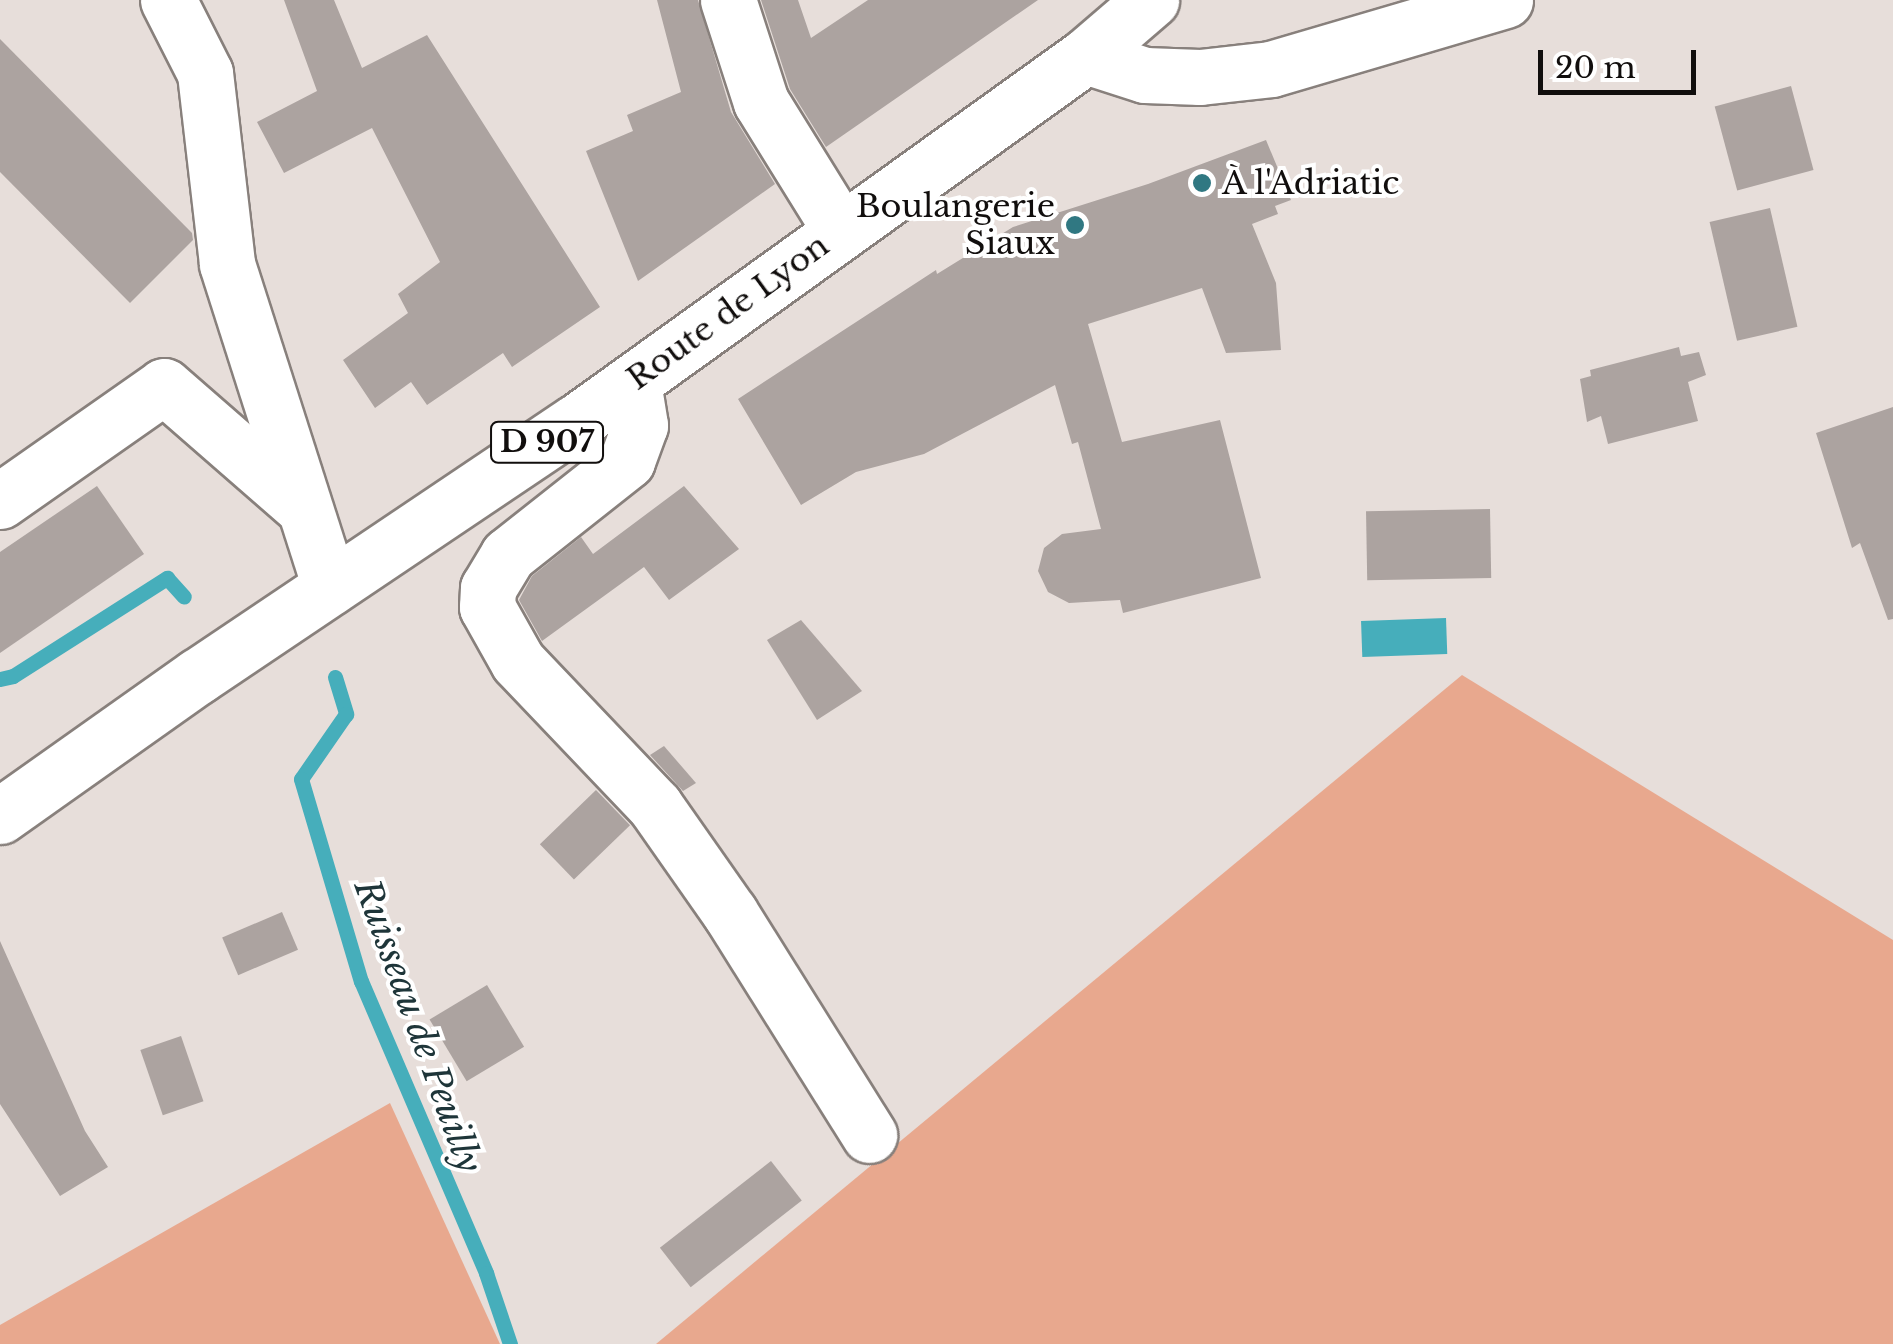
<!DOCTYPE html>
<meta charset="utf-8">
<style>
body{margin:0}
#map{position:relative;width:1893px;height:1344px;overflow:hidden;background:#e7deda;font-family:"Libre Baskerville",serif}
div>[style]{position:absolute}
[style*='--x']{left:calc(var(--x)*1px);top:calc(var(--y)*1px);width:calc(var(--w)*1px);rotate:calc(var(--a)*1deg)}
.green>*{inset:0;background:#e8a88e}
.water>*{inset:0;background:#46aebb;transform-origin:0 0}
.stream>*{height:15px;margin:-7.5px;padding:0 7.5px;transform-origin:7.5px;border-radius:7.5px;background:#46aebb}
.building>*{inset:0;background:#aca3a0;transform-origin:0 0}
.roads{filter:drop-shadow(2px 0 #88807c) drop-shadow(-2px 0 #88807c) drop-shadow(0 2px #88807c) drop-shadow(0 -2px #88807c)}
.minor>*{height:55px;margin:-27.5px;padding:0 27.5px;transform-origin:27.5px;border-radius:27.5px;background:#fff}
.major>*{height:55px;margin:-27.5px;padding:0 27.5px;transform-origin:27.5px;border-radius:27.5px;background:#fff}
.dots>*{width:28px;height:28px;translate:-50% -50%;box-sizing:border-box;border:5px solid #fff;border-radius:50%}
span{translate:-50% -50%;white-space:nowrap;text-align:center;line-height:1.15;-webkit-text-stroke:8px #fff;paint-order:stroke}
.shield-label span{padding:2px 8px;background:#fff;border:2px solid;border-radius:8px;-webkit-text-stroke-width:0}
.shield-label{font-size:30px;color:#110e0d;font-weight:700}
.poi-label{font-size:32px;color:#110e0d}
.left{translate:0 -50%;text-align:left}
.right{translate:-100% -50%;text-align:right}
.street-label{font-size:32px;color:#110e0d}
.water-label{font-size:35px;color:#1e3539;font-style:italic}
.scale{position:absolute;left:1538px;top:50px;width:158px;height:45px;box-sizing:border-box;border:5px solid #110e0d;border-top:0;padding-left:12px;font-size:30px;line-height:35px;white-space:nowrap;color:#110e0d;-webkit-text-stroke:8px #fff;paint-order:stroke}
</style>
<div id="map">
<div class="green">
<i style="clip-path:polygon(1462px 675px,1893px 940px,1893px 1344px,656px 1344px)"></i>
<i style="clip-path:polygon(390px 1103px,500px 1344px,0 1344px,0 1325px)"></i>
</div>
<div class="water">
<i style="left:1446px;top:618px;width:36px;height:85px;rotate:88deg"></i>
</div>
<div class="stream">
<i style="--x:335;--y:677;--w:39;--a:73"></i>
<i style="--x:346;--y:714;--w:79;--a:124.7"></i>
<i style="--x:301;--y:779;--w:211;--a:73.5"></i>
<i style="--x:361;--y:981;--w:318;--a:66.8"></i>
<i style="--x:486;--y:1273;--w:75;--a:71.3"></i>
<i style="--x:0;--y:679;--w:13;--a:-13"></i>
<i style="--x:13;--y:676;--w:183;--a:-32.5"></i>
<i style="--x:167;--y:578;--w:25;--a:48"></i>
</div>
<div class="building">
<i style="clip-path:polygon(284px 0,334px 0,362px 68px,427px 35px,600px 307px,512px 367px,503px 353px,427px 405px,411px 382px,375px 408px,343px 360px,408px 313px,398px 294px,440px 262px,372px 128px,284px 173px,257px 122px,317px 91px)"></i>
<i style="clip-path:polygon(657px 0,698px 0,731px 112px,775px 184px,638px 281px,586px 151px,633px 131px,627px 115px,681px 92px)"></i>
<i style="clip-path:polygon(761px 0,798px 0,811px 38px,868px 0,1038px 0,826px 147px,790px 89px)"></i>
<i style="clip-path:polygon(0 39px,192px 233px,193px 240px,130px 303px,0 172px)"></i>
<i style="left:1791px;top:86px;width:87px;height:79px;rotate:75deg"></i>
<i style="clip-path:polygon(1266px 140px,1291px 200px,1275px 206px,1278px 214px,1252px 224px,1276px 283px,1281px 350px,1226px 353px,1202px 288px,1088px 324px,1122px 442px,1220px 420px,1261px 578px,1123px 613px,1120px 600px,1069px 603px,1048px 592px,1038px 571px,1044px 548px,1062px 534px,1101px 529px,1078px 442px,1072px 444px,1055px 385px,924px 454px,856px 472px,801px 505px,738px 399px,936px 270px,937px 274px,1013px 227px,1148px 184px)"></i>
<i style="left:1770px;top:208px;width:122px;height:62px;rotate:77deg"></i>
<i style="clip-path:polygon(1679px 347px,1681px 356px,1699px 352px,1706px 375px,1688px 382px,1698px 421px,1608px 444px,1601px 416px,1587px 422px,1580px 379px,1591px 376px,1590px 370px)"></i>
<i style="clip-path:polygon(1893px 407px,1893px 619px,1888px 620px,1860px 543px,1852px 548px,1816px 433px)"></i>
<i style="clip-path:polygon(97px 486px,144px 554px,0 653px,0 552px)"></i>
<i style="clip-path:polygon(684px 486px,739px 549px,669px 600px,644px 567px,542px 641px,519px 600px,532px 576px,581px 537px,593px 554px)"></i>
<i style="left:1490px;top:509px;width:69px;height:124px;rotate:89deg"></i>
<i style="clip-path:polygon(801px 620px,862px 691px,817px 720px,767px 640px)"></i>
<i style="clip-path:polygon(664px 746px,696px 783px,683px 791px,650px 755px)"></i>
<i style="left:596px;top:790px;width:49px;height:78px;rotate:46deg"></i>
<i style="left:282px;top:912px;width:41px;height:65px;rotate:67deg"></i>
<i style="clip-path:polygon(0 941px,85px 1131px,108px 1167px,60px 1196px,0 1104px)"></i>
<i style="left:487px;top:985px;width:72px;height:67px;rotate:59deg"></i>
<i style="left:181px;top:1036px;width:69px;height:43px;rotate:71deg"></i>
<i style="left:771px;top:1161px;width:50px;height:141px;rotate:52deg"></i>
</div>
<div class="roads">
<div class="minor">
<i style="--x:168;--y:0;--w:82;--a:63.1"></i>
<i style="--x:205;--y:73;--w:192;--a:83.4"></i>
<i style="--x:227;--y:264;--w:339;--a:72.3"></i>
<i style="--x:728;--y:0;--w:107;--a:72.1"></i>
<i style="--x:761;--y:102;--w:152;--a:58.2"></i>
<i style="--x:1086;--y:56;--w:62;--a:17.9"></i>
<i style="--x:1145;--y:75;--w:55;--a:2.1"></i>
<i style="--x:1200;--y:77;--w:71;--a:-6.4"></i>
<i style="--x:1271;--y:69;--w:244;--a:-16.4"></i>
<i style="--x:633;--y:382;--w:44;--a:80.8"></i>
<i style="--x:640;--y:425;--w:38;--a:110"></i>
<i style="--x:627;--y:461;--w:152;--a:141.7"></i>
<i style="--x:508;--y:555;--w:39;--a:121"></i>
<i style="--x:488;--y:588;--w:19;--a:93"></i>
<i style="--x:487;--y:607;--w:63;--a:60.6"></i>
<i style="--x:518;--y:662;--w:199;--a:46.4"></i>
<i style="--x:655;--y:806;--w:131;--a:55"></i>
<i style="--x:730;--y:913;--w:262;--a:57.9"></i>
<i style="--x:0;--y:501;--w:200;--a:-35"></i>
<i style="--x:164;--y:386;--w:186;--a:41.1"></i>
</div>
<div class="major">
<i style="--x:0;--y:816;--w:242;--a:-35.3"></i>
<i style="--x:198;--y:676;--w:454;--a:-33.9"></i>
<i style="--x:575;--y:423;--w:629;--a:-35.69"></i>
<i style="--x:1086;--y:56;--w:86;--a:-40.7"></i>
</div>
</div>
<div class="dots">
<i style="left:1202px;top:183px;background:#307882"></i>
<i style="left:1075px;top:225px;background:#307882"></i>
</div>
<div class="shield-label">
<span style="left:547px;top:442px">D 907</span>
</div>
<div class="poi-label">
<span class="left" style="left:1222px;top:183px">À l'Adriatic</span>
<span class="right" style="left:1055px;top:225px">Boulangerie<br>Siaux</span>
</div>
<div class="street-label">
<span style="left:728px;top:312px;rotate:-36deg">Route de Lyon</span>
</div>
<div class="water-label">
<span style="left:418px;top:1026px;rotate:70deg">Ruisseau de Peuilly</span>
</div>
<div class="scale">20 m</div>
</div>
